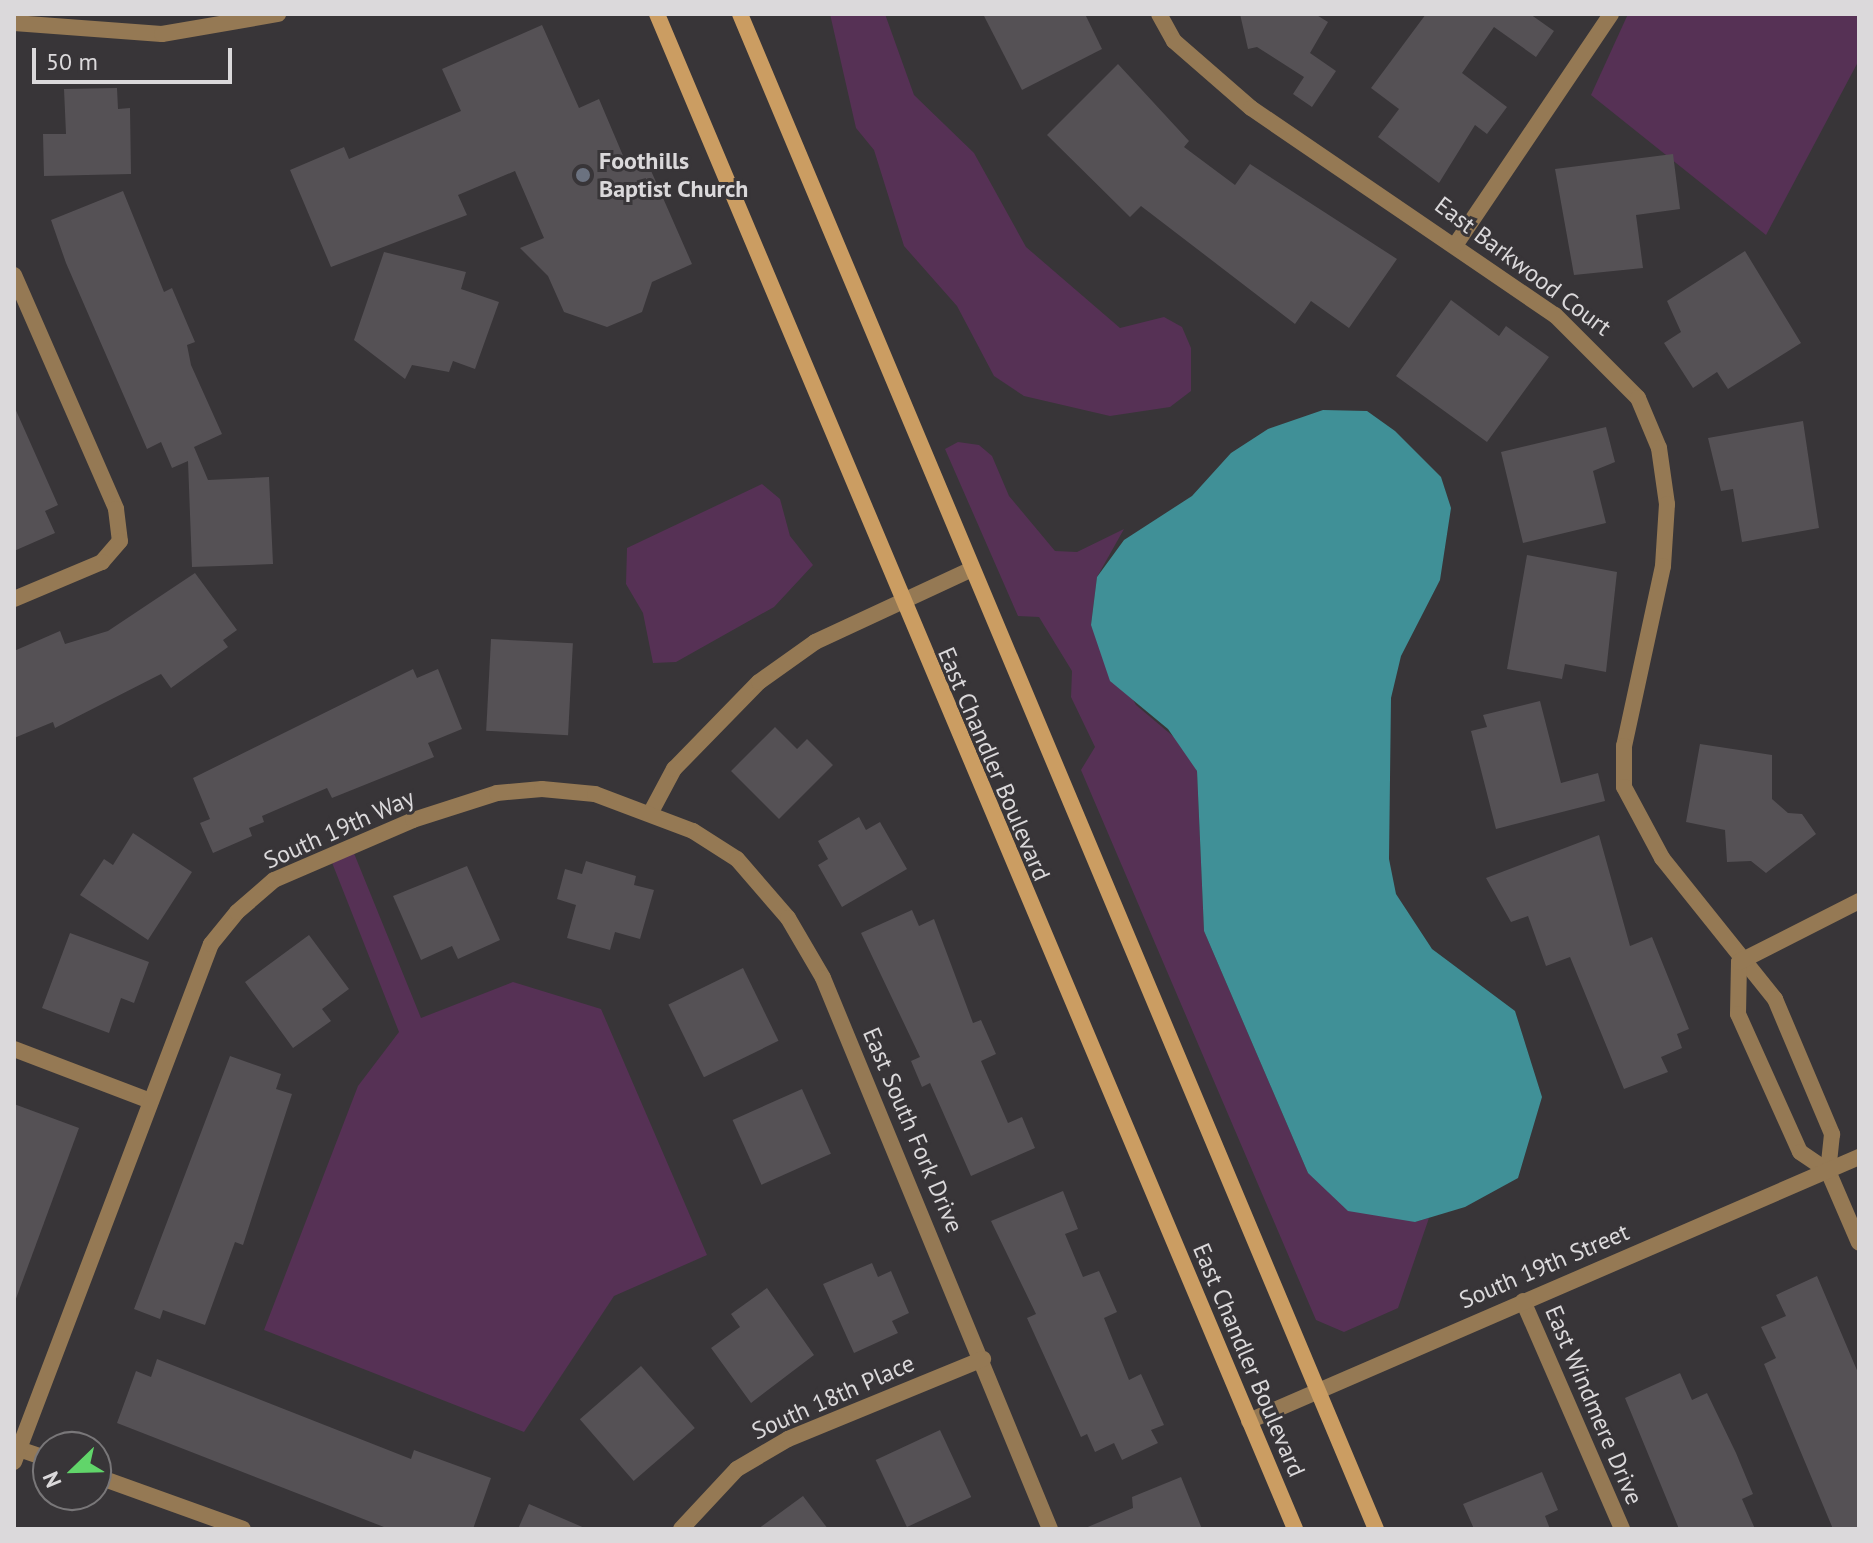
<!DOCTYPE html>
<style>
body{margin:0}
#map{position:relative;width:1873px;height:1543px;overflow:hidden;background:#383538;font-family:"PT Sans",sans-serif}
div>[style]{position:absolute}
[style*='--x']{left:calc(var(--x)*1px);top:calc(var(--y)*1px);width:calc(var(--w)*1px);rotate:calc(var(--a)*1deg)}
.green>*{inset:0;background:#563155}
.water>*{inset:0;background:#409097}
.building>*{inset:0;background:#555155;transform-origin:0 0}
.minor>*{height:16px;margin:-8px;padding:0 8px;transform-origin:8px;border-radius:8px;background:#957954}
.tertiary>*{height:16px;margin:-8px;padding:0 8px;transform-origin:8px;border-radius:8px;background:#957954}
.secondary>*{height:16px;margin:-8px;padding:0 8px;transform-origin:8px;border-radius:8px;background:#cb9d62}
.dots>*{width:22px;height:22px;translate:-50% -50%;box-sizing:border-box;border:4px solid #383538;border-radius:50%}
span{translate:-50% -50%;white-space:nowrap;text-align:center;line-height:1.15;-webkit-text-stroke:6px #383538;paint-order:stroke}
.poi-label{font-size:24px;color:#dbd9db;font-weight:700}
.left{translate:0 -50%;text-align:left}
.street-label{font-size:24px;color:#dbd9db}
.frame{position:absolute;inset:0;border:16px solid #dbd9db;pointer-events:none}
.north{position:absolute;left:32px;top:1431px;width:80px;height:80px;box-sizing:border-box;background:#383538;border:2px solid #797779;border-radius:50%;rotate:247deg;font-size:22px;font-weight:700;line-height:32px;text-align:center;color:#dbd9db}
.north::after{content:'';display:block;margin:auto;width:28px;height:36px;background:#61d56a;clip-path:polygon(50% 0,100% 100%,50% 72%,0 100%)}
.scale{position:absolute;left:32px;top:48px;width:200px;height:36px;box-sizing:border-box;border:4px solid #dbd9db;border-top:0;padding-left:10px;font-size:24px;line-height:28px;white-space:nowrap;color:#dbd9db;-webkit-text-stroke:6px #383538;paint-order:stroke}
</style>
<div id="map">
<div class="green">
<i style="clip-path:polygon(830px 14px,885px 14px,914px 95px,974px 153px,1026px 247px,1120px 328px,1164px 317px,1182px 327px,1191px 348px,1191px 391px,1170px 407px,1110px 416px,1024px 396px,994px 376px,957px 306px,904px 246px,874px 150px,856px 128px)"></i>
<i style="clip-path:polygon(1628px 14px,1859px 14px,1859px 60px,1766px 235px,1591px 95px)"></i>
<i style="clip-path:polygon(958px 442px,979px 445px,992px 456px,1009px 496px,1055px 551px,1077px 552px,1124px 529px,1097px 577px,1091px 625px,1136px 705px,1187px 748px,1197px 771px,1204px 931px,1308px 1173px,1415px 1222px,1429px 1218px,1398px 1308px,1344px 1332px,1316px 1320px,1081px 770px,1095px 747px,1071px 697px,1072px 671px,1039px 617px,1018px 616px,945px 449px)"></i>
<i style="clip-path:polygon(762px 484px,780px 499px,790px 536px,813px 565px,774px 607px,676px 662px,653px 663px,643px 613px,626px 584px,627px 548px)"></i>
<i style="clip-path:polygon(351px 846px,421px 1018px,513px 982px,601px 1009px,707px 1255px,614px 1296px,524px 1432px,264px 1330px,358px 1086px,399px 1032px,329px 855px)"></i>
</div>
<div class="water">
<i style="clip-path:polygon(1323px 410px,1367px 411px,1395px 431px,1441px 477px,1451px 508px,1440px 580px,1401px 656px,1391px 698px,1389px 859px,1396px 894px,1432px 949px,1515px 1011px,1542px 1097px,1518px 1178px,1465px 1207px,1415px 1222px,1348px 1211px,1308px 1173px,1204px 931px,1197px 771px,1168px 729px,1110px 681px,1091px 625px,1097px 577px,1124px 540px,1192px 496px,1231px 453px,1268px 429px)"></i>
</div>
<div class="building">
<i style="clip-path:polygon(983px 14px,1085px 14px,1102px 49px,1022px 90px)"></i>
<i style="clip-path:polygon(1240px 14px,1315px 14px,1328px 22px,1310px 53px,1336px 71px,1312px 107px,1293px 94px,1304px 77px,1257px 47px,1248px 49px)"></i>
<i style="clip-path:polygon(1426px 14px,1530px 14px,1554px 31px,1536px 57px,1494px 27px,1462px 73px,1507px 107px,1487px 134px,1475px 125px,1439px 183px,1378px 137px,1399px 109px,1371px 88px)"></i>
<i style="clip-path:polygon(542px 25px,579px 108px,599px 99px,627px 165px,645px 157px,692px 264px,652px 282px,642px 312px,607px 327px,564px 312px,548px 276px,520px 248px,544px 238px,515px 171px,458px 195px,467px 215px,331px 267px,290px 170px,344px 147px,349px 159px,461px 111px,442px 69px)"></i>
<i style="clip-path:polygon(1118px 64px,1189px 141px,1184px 147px,1235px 185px,1250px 164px,1397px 259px,1349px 328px,1311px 301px,1295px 324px,1141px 206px,1130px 217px,1047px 135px)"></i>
<i style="clip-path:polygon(117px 88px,118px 109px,130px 108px,131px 174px,44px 176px,43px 134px,66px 134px,64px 89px)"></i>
<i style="clip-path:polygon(1673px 154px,1680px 209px,1636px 215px,1643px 268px,1574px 275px,1555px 169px)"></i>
<i style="clip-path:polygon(123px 191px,164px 292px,172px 288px,195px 342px,187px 345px,191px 365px,222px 434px,194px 447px,208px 480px,269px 477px,273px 564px,192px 567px,188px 461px,172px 468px,161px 442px,147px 449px,66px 263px,51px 220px)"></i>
<i style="clip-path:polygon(1745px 251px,1801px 343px,1728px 389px,1717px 372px,1693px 388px,1664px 343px,1681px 332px,1667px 301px)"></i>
<i style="clip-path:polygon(384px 252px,466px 272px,461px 289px,499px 302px,475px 369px,453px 361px,449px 372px,412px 365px,405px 379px,354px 340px)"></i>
<i style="clip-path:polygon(1451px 300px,1499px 336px,1506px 326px,1549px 357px,1487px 442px,1396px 376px)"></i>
<i style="clip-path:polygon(14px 406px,58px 505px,45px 511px,55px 533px,14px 551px)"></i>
<i style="clip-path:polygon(1803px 421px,1819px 528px,1742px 542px,1733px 489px,1721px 491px,1708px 438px)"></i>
<i style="clip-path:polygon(1606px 427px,1615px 462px,1593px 471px,1606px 523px,1523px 543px,1501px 452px)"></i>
<i style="clip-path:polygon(1527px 555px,1617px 572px,1606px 672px,1565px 664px,1562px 679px,1507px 669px)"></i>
<i style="clip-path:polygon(195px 573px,237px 630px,223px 640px,228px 647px,171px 688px,161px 674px,55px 728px,53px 722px,14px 738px,14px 651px,60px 631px,65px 644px,108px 631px)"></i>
<i style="left:491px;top:639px;width:82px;height:92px;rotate:3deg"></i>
<i style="clip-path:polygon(413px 669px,417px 678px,438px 669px,462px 729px,428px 743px,434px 757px,332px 798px,327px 788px,262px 816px,264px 822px,249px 828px,252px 836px,213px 853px,200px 823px,210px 819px,193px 778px)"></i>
<i style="clip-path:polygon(1540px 701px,1561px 783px,1598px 773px,1605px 801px,1496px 829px,1471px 731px,1487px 727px,1483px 715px)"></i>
<i style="clip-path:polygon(775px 727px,797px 749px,807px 739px,833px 765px,779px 819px,731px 771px)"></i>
<i style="clip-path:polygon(1700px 744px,1772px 755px,1772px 799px,1788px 813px,1802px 814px,1816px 834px,1766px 873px,1751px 861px,1727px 862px,1725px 830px,1686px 822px)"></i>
<i style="clip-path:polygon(859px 817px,866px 830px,880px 822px,907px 869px,842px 907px,818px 865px,828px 859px,818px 841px)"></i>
<i style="clip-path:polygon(133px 833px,192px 872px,148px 940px,80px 895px,104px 859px,113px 865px)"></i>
<i style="clip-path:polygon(1599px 835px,1630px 946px,1652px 937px,1689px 1029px,1677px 1034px,1682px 1048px,1661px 1057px,1668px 1072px,1624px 1089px,1570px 957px,1546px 966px,1528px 916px,1511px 922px,1486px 878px)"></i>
<i style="clip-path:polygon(586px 861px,636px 876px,634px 885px,654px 890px,640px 939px,615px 932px,610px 950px,567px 938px,576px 905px,557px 899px,565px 869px,582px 874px)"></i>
<i style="clip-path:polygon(467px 866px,500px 940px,458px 959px,452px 946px,421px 960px,393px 896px)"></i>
<i style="clip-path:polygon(912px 910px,919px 926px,934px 919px,973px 1023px,981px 1020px,996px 1054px,981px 1061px,1008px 1123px,1022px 1117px,1035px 1148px,971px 1176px,930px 1083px,922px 1087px,911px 1061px,920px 1057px,861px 933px)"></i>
<i style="clip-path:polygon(70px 933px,149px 962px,134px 1003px,121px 998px,109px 1033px,42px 1008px)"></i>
<i style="clip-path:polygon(309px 935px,349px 989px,322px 1009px,331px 1021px,293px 1048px,245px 982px)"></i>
<i style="left:743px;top:968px;width:81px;height:83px;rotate:64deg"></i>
<i style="clip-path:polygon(230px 1056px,281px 1074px,276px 1089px,292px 1094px,243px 1245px,235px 1242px,205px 1325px,163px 1310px,160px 1319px,134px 1309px)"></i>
<i style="left:802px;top:1089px;width:71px;height:76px;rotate:66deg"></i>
<i style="clip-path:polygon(14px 1104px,79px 1128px,14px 1304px)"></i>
<i style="clip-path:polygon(1063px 1191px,1078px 1229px,1065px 1234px,1083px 1277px,1099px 1271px,1117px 1312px,1104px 1318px,1129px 1380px,1141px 1374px,1164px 1425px,1151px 1430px,1158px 1443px,1122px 1460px,1114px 1443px,1095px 1452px,1087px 1434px,1081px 1437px,1027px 1318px,1036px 1314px,991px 1221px)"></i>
<i style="clip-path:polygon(872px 1263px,878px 1277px,891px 1271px,909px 1313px,892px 1321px,898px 1333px,854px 1353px,823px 1284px)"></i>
<i style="clip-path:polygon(1817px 1276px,1859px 1375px,1859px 1529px,1833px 1529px,1764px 1364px,1776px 1358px,1761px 1327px,1786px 1316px,1776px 1295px)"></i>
<i style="clip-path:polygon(767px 1288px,814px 1355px,751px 1403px,711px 1348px,740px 1327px,731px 1314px)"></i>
<i style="clip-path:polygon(157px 1359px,411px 1459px,414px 1450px,491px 1478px,473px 1529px,389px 1529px,117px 1423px,136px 1371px,151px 1377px)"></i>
<i style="left:641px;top:1366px;width:82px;height:81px;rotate:49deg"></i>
<i style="clip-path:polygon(1680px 1373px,1692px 1400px,1707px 1393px,1736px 1453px,1753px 1494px,1742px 1499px,1755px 1529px,1679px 1529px,1625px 1398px)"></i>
<i style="left:940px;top:1430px;width:74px;height:71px;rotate:65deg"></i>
<i style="clip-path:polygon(1542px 1472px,1558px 1510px,1545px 1516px,1550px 1529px,1474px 1529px,1463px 1504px)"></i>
<i style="clip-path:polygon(1181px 1477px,1202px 1529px,1083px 1529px,1133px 1508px,1132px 1497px)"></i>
<i style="clip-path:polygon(803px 1496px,828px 1529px,758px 1529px)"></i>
<i style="clip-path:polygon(529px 1504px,587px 1529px,518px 1529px)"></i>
</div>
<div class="minor">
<i style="--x:1159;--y:14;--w:31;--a:61"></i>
<i style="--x:1174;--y:41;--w:102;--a:41"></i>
<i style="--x:1251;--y:108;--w:368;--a:34.3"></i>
<i style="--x:1555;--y:315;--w:117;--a:45"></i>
<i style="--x:1638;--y:398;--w:54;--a:67.2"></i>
<i style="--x:1659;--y:448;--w:57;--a:81.9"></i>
<i style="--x:1667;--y:504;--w:62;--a:93.7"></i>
<i style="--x:1663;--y:566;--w:184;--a:102.2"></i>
<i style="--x:1624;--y:746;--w:41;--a:90"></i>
<i style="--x:1624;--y:787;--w:81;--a:61.8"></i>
<i style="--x:1662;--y:858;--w:181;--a:51.3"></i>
<i style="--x:1775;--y:999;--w:147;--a:67.1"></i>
<i style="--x:1832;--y:1134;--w:37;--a:96"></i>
<i style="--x:1828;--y:1171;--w:78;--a:66.7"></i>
<i style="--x:1456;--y:244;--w:277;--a:-56"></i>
<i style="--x:14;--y:275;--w:255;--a:66.4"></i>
<i style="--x:116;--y:509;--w:32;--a:83"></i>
<i style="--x:120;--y:541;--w:28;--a:131"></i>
<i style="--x:102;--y:562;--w:95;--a:157.2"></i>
<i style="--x:651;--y:812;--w:49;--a:-61.9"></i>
<i style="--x:674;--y:769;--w:122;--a:-45.7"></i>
<i style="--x:759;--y:682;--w:69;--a:-35.5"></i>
<i style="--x:815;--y:642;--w:169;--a:-24.9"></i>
<i style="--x:1739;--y:962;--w:52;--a:91.1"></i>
<i style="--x:1738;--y:1014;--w:151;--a:65.8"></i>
<i style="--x:1800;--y:1152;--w:34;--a:34"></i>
<i style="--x:1739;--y:962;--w:135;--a:-26.9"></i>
<i style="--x:14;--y:1049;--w:146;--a:20.9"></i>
<i style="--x:1523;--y:1301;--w:249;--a:66.5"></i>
<i style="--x:1249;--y:1421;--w:665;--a:-23.4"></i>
<i style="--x:19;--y:1449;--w:31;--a:19"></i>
<i style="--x:14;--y:1462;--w:554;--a:-69.18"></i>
<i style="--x:211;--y:944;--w:41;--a:-50.9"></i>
<i style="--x:237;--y:912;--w:49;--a:-40.9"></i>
<i style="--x:274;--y:880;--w:151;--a:-23.3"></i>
<i style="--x:413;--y:820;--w:88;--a:-17.8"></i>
<i style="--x:497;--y:793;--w:45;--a:-5.1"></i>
<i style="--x:542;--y:789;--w:53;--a:5.4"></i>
<i style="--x:595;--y:794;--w:105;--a:20.7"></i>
<i style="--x:693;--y:831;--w:52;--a:32.5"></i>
<i style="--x:737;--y:859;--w:78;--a:49.2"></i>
<i style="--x:788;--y:918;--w:69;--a:59.7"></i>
<i style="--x:823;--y:978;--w:596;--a:67.61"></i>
<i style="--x:96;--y:1476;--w:156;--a:19.8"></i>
<i style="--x:681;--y:1529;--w:82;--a:-47"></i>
<i style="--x:737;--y:1469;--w:59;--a:-30.5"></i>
<i style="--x:788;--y:1439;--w:211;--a:-22.3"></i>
</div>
<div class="tertiary">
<i style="--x:14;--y:23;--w:148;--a:4.3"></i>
<i style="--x:162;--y:34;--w:118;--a:-9.8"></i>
</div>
<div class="secondary">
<i style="--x:657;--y:14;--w:1644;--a:67.16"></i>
<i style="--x:740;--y:14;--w:1643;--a:67.23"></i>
</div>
<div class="dots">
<i style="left:583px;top:175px;background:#6b7280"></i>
</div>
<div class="poi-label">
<span class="left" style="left:599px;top:175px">Foothills<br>Baptist Church</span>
</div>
<div class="street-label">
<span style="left:1523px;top:266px;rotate:37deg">East Barkwood Court</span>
<span style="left:994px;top:764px;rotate:67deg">East Chandler Boulevard</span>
<span style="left:339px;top:829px;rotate:-24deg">South 19th Way</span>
<span style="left:913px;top:1130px;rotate:67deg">East South Fork Drive</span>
<span style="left:1544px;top:1266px;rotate:-23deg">South 19th Street</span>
<span style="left:1249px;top:1360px;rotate:67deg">East Chandler Boulevard</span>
<span style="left:833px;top:1397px;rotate:-24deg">South 18th Place</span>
<span style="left:1594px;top:1405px;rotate:67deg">East Windmere Drive</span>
</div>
<div class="frame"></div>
<div class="north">N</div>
<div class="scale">50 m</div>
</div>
